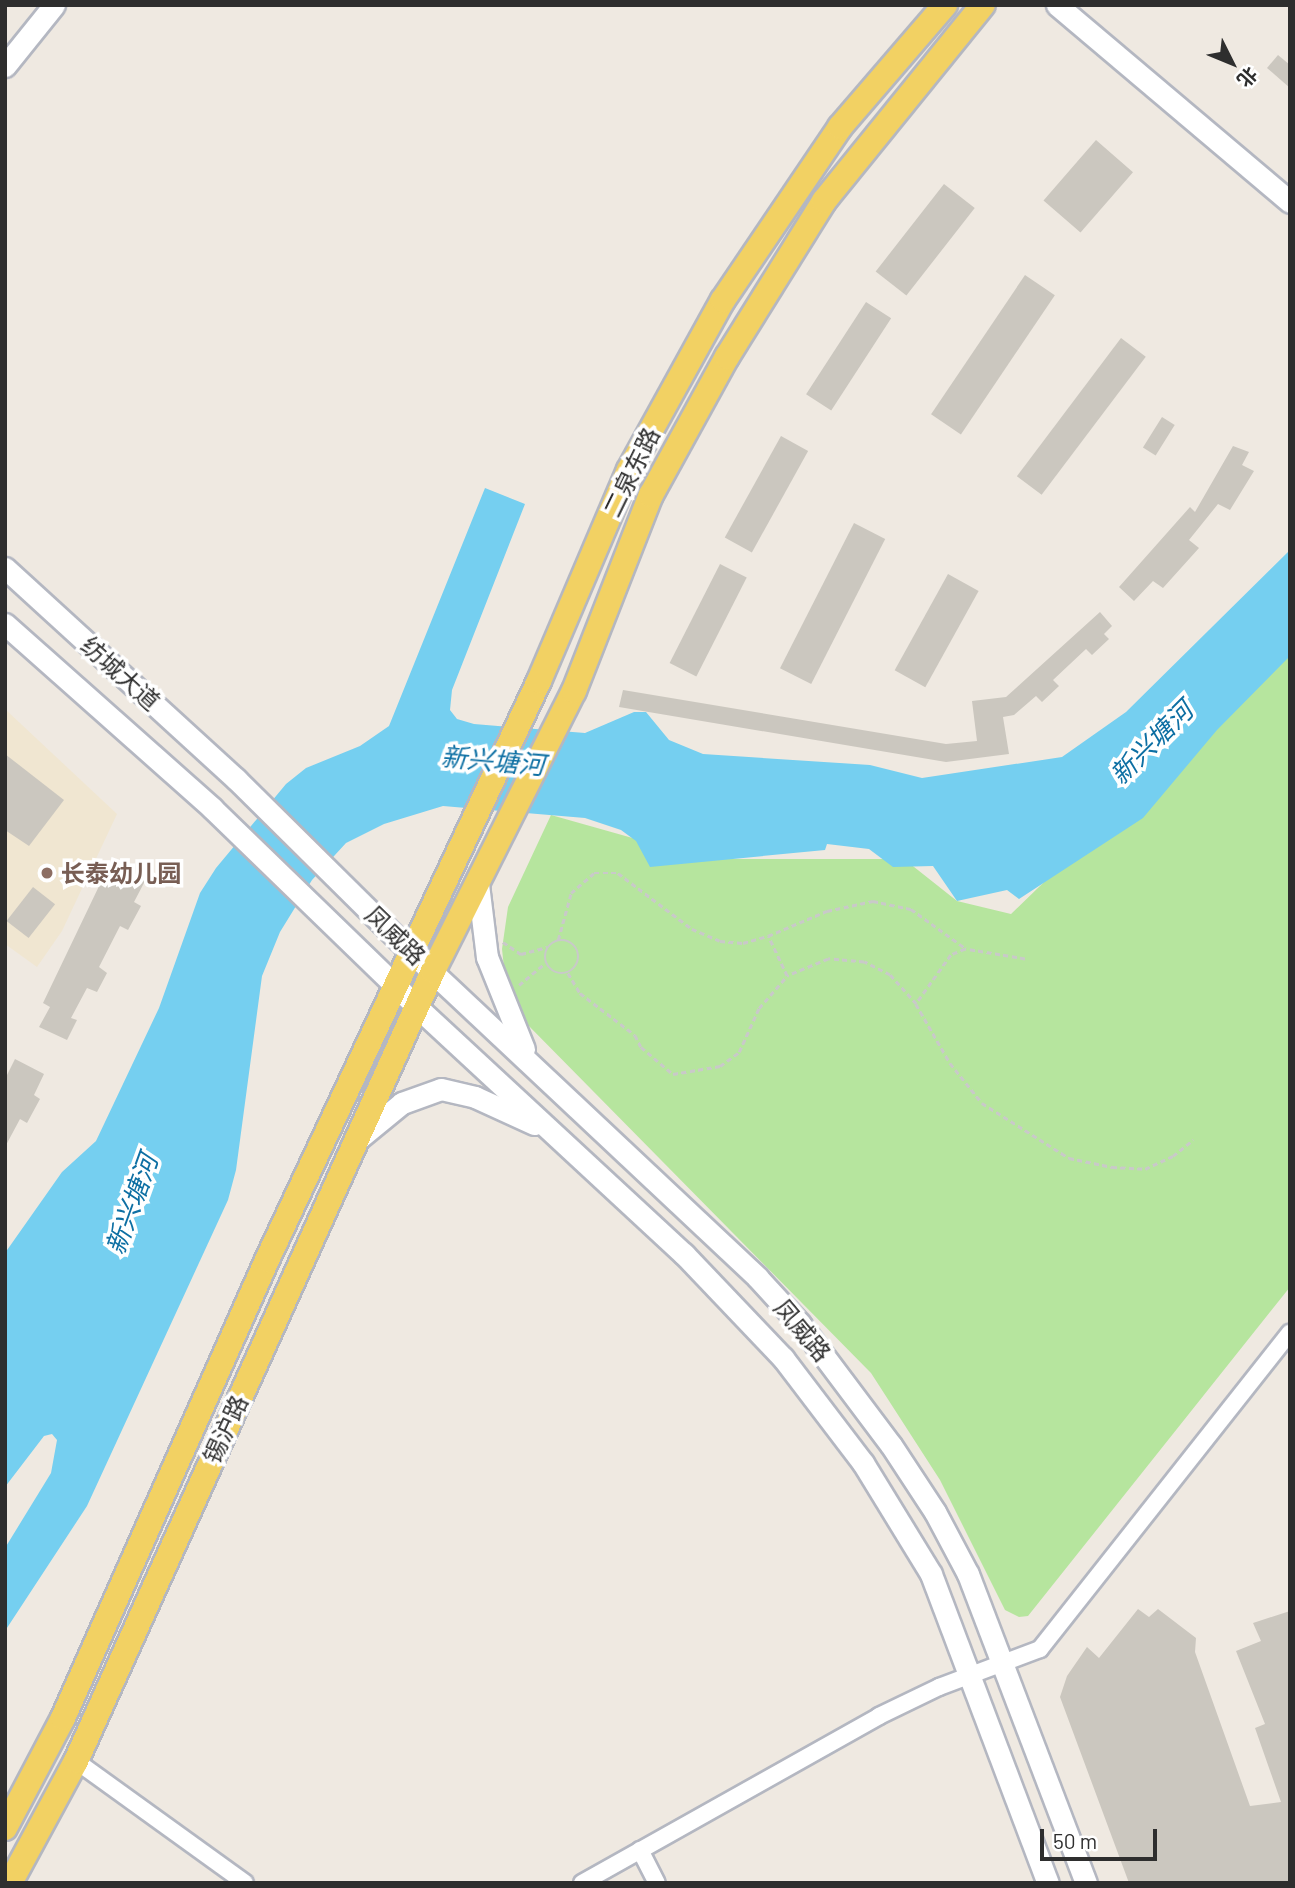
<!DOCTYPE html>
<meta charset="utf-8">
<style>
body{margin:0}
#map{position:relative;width:1295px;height:1888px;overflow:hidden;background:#efe9e1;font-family:Barlow,"Noto Sans SC",sans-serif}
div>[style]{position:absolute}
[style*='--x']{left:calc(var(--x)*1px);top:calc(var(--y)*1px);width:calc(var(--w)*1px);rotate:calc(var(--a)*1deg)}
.education>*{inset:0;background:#f0e6d1}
.green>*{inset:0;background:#b6e59e}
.water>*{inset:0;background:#75cff0}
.building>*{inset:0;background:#cbc7bf;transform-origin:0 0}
.path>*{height:2.5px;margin-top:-1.25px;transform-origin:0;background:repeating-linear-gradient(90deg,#c9c9c9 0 5px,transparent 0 8.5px)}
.path>.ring{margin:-1.25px;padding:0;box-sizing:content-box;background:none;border:2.5px solid #c9c9c9;border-radius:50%}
.roads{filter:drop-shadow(2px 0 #b4b7c1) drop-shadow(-2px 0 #b4b7c1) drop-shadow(0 2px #b4b7c1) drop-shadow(0 -2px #b4b7c1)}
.street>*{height:16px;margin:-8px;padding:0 8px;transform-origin:8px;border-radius:8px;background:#fff}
.secondary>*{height:21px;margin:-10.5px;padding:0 10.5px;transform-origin:10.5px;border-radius:10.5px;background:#fff}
.primary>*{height:24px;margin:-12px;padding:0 12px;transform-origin:12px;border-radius:12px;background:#f2d163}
.dots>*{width:19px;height:19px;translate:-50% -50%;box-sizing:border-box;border:4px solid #fff;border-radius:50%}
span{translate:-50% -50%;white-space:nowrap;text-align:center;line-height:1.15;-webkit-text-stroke:7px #fff;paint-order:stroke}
.street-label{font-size:24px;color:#2e2e2e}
.education-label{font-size:24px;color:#785e54;font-weight:700}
.left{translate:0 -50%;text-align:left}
.water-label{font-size:26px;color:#0d6fa3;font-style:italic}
.frame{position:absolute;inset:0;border:7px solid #2e2e2e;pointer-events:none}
.north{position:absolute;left:1197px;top:28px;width:70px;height:70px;-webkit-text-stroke:5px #fff;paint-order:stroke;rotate:133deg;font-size:19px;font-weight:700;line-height:28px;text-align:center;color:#2e2e2e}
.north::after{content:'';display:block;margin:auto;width:24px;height:32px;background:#2e2e2e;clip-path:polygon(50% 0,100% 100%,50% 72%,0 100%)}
.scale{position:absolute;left:1040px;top:1829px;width:117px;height:32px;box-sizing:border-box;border:4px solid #2e2e2e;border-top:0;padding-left:9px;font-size:21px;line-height:24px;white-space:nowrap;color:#2e2e2e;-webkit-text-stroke:5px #fff;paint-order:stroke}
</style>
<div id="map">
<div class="education">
<i style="clip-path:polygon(5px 709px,117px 814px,62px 931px,37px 967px,5px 944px)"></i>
</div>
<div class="green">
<i style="clip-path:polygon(1290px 644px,1290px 1287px,1028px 1616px,1019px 1617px,1005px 1610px,940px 1480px,871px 1373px,523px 1020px,505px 977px,502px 949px,508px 907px,551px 815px,707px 859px,904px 859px,957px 901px,1011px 914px)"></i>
</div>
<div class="water">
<i style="clip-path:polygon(485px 488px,525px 504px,452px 690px,450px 710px,457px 719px,474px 724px,585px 733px,634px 712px,646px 712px,669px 740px,703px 754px,870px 765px,922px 778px,1062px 757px,1126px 712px,1290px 550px,1290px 656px,1217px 730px,1143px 818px,1019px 899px,1007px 890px,957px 901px,933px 866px,893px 867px,869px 849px,827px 844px,825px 850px,650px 867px,636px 841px,621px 830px,585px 818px,443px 806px,384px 824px,346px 843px,312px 880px,280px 932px,262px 976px,236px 1170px,228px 1200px,87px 1506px,5px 1631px,5px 1548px,51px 1473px,57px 1440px,52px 1434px,44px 1436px,5px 1487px,5px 1253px,62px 1172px,96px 1141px,159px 1008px,200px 893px,216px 868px,286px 784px,306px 768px,360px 746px,389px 726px)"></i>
</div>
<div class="building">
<i style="clip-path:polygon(1278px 55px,1290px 65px,1290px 88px,1267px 68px)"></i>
<i style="left:1096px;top:140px;width:49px;height:80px;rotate:41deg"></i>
<i style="left:944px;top:184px;width:39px;height:111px;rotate:38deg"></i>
<i style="left:1025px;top:275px;width:36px;height:168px;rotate:34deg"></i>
<i style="left:866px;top:302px;width:30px;height:110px;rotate:33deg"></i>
<i style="left:1121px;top:338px;width:31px;height:173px;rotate:37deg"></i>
<i style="left:1162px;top:417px;width:15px;height:36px;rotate:32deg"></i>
<i style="left:781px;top:436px;width:31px;height:116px;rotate:29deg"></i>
<i style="clip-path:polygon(1233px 446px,1249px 452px,1242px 465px,1254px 471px,1230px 510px,1218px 504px,1189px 540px,1199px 548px,1163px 588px,1153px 581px,1134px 601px,1119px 587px,1190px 507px,1195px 512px)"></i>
<i style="left:854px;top:523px;width:35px;height:163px;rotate:27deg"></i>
<i style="left:720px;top:564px;width:30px;height:111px;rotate:27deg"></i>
<i style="left:948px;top:574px;width:35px;height:110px;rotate:29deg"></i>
<i style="clip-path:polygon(1100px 612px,1112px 626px,1104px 634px,1109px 639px,1092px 655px,1086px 649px,1053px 680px,1059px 686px,1042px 702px,1036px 696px,1014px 715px,1003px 717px,1009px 754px,946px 762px,619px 707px,623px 690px,946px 744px,977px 741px,972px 701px,1006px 697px)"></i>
<i style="clip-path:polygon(5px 754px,64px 800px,29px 846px,5px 830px)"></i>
<i style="clip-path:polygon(116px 866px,145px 881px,134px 902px,141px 906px,128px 930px,120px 926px,99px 967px,107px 973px,97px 992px,87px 988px,71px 1018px,77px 1020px,67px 1040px,39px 1027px,50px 1007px,43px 1003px,101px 882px,107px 883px)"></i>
<i style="left:33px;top:887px;width:28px;height:43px;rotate:38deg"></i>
<i style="clip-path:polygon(15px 1059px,44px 1074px,34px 1095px,40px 1099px,27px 1123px,20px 1119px,5px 1147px,5px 1079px)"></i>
<i style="clip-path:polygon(1138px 1609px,1149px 1617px,1158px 1609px,1196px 1638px,1195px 1652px,1250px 1806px,1281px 1802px,1255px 1728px,1265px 1724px,1236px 1651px,1261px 1641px,1253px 1623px,1290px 1611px,1290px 1883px,1129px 1883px,1060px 1697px,1067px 1676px,1087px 1647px,1099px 1658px)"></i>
</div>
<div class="path">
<i class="ring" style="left:545px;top:940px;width:31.5px;height:31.5px"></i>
<i style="--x:558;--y:940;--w:49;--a:-74.5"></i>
<i style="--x:571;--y:893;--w:30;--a:-41"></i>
<i style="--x:594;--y:873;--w:24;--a:0"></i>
<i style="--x:618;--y:873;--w:93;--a:37.1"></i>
<i style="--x:692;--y:929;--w:30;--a:23"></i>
<i style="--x:720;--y:941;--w:23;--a:5"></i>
<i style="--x:743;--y:943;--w:26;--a:-16"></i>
<i style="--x:503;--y:942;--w:22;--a:34"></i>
<i style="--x:521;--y:954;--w:27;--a:-15"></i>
<i style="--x:1025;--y:959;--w:61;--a:-170.5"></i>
<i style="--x:965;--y:949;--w:15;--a:157"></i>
<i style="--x:951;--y:955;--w:60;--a:125.5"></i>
<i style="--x:916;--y:1004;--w:68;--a:60"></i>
<i style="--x:950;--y:1063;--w:51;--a:51.3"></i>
<i style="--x:982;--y:1103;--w:103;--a:32.3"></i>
<i style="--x:1069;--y:1158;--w:44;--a:11.8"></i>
<i style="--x:1112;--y:1167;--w:33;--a:3"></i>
<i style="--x:1145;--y:1169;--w:31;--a:-25"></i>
<i style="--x:1173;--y:1156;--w:26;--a:-39"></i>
<i style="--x:568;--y:973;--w:23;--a:59"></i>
<i style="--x:580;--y:993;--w:69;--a:37.4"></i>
<i style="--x:635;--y:1035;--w:13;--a:63"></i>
<i style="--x:641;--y:1047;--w:42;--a:40.2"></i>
<i style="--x:673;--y:1074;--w:48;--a:-9.7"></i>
<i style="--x:720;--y:1066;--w:24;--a:-36"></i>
<i style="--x:739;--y:1052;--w:48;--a:-65.6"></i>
<i style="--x:759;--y:1008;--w:43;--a:-48.8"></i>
<i style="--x:519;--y:985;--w:34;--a:-40"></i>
<i style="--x:916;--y:1004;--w:39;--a:-132"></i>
<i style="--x:890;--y:975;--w:29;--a:-153"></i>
<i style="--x:864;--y:962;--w:36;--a:-175"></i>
<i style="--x:828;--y:959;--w:44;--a:157.5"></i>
<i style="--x:787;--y:976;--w:44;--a:-115.4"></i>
<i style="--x:768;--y:936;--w:64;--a:-23"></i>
<i style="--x:827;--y:911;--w:47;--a:-12.3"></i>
<i style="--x:873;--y:901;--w:39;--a:12"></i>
<i style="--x:911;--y:909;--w:67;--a:35.8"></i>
</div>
<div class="roads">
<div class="street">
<i style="--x:76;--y:1761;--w:208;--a:35.8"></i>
<i style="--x:640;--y:1850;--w:37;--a:63"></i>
<i style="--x:582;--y:1883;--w:341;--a:-29.3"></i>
<i style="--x:879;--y:1716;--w:67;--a:-25.8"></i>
<i style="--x:939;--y:1687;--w:108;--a:-20.6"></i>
<i style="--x:1040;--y:1649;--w:403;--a:-51.7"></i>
</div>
<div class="secondary">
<i style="--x:1057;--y:5;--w:305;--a:40.2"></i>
<i style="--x:5;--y:66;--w:78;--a:-51.2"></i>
<i style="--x:5;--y:568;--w:313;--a:42.4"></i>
<i style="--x:236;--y:779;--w:243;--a:44.7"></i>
<i style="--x:409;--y:950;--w:478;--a:43.2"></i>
<i style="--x:757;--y:1277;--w:64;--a:47.5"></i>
<i style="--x:800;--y:1324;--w:151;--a:53.1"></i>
<i style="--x:891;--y:1445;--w:80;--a:56.7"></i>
<i style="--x:935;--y:1512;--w:70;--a:62"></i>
<i style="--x:968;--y:1574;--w:331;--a:69.1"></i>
<i style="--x:5;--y:624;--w:277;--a:41.6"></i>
<i style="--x:212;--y:808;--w:286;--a:44.1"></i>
<i style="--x:417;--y:1007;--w:364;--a:42.8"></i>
<i style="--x:684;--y:1254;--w:144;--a:46.4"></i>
<i style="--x:783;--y:1358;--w:132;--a:52.7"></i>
<i style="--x:863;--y:1463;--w:130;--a:58.5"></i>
<i style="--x:931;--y:1574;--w:330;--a:69.3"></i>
<i style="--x:478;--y:884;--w:74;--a:83"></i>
<i style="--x:487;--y:957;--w:99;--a:68.1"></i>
<i style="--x:357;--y:1140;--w:58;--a:-39.4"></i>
<i style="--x:402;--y:1103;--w:41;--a:-19.7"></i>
<i style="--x:441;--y:1089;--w:35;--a:13"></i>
<i style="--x:475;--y:1097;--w:65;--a:24.6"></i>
</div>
<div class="primary">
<i style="--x:5;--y:1828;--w:124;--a:-62.2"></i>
<i style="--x:63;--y:1718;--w:501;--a:-65.99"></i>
<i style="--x:267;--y:1260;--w:640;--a:-64.84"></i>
<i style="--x:539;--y:681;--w:229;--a:-66.9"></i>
<i style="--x:629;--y:470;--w:194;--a:-61.1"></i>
<i style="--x:723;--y:300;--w:209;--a:-55.9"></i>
<i style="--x:840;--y:127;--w:161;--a:-49.3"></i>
<i style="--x:10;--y:1883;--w:139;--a:-61.6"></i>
<i style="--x:76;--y:1761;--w:867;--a:-65.68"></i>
<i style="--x:433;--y:971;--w:313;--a:-63.3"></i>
<i style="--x:574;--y:691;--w:211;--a:-68.6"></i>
<i style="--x:651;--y:495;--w:158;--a:-61.2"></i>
<i style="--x:727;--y:357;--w:184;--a:-58.1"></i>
<i style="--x:824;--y:201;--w:252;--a:-51"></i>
</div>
</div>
<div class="dots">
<i style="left:47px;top:873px;background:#8d6e63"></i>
</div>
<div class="street-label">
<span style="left:631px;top:472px;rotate:-64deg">二泉东路</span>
<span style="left:121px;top:673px;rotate:42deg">纺城大道</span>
<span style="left:396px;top:935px;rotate:44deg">凤威路</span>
<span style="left:803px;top:1330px;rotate:50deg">凤威路</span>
<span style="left:225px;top:1429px;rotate:-65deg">锡沪路</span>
</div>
<div class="education-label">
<span class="left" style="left:61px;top:873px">长泰幼儿园</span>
</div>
<div class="water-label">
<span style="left:1151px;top:742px;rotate:-45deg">新兴塘河</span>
<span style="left:493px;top:760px;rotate:5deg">新兴塘河</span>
<span style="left:131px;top:1204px;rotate:-70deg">新兴塘河</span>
</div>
<div class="frame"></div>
<div class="north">北</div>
<div class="scale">50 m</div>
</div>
